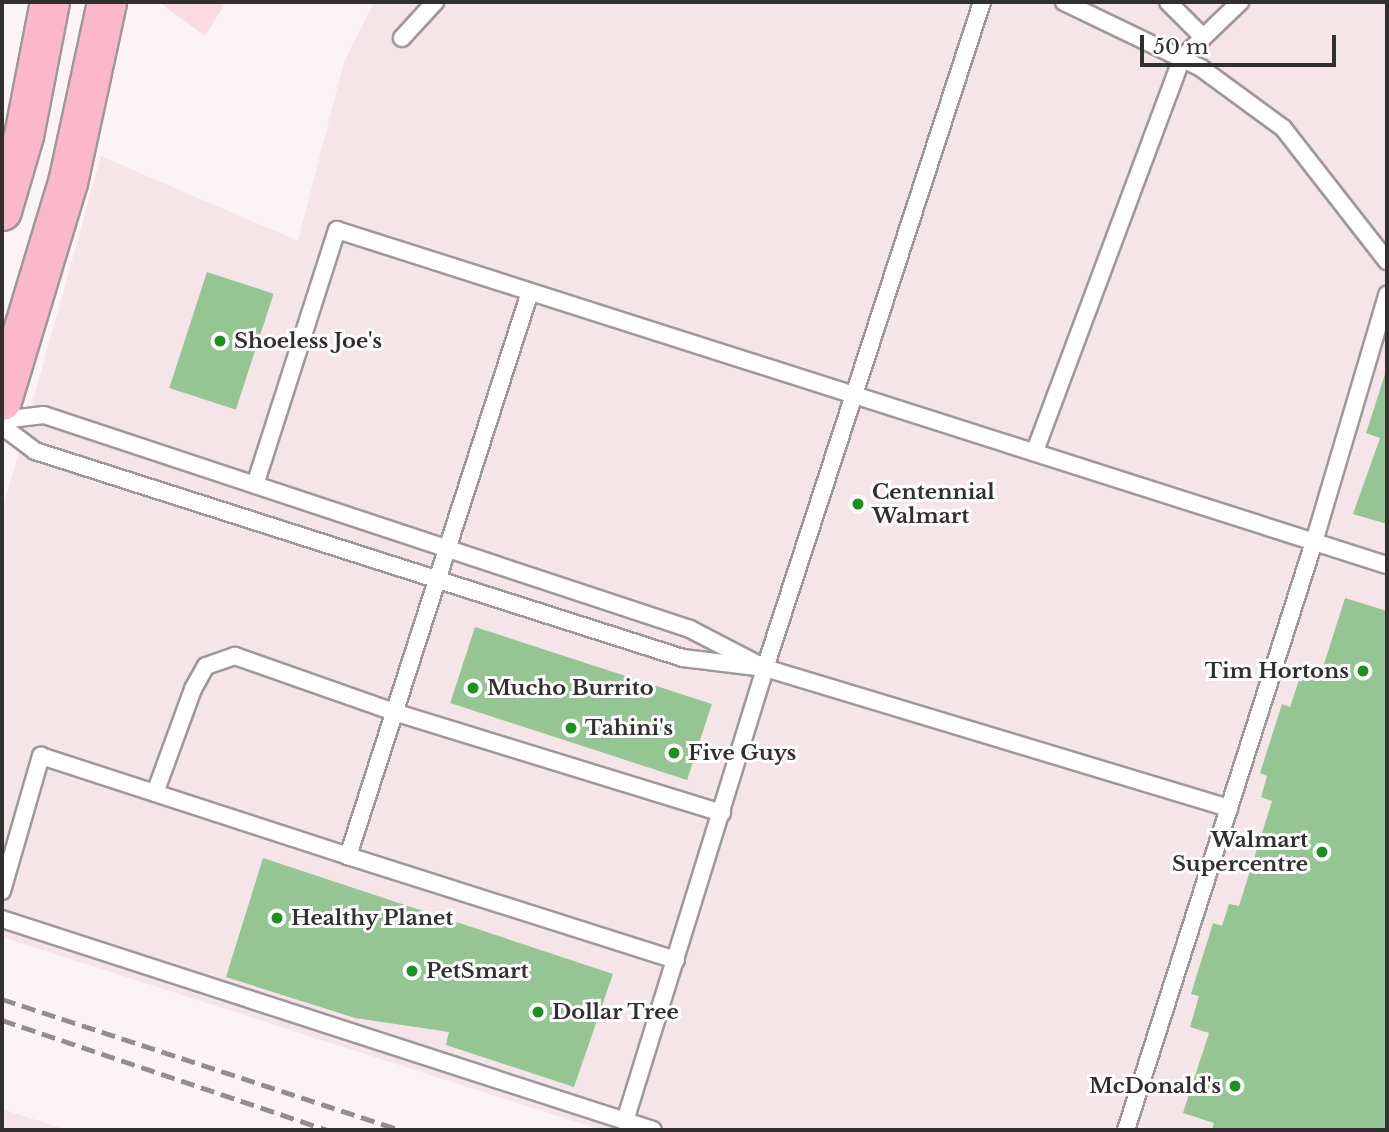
<!DOCTYPE html>
<style>
body{margin:0}
#map{position:relative;width:1389px;height:1132px;overflow:hidden;background:#fbf3f5;font-family:"Libre Baskerville",serif}
div>[style]{position:absolute}
[style*='--x']{left:calc(var(--x)*1px);top:calc(var(--y)*1px);width:calc(var(--w)*1px);rotate:calc(var(--a)*1deg)}
.built>*{inset:0;background:#f5e5e8}
.green>*{inset:0;background:#fedae2}
.building>*{inset:0;background:#95c592;transform-origin:0 0}
.roads{filter:drop-shadow(2px 0 #9f989a) drop-shadow(-2px 0 #9f989a) drop-shadow(0 2px #9f989a) drop-shadow(0 -2px #9f989a)}
.lane>*{height:16px;margin:-8px;padding:0 8px;transform-origin:8px;border-radius:8px;background:#fff}
.primary>*{height:38px;margin:-19px;padding:0 19px;transform-origin:19px;border-radius:19px;background:#fbb8ca}
.rail>*{height:5px;margin-top:-2.5px;transform-origin:0;background:repeating-linear-gradient(90deg,#938d8f 0 14px,transparent 0 21px)}
.dots>*{width:19px;height:19px;translate:-50% -50%;box-sizing:border-box;border:4px solid #fff;border-radius:50%}
span{translate:-50% -50%;white-space:nowrap;text-align:center;line-height:1.15;-webkit-text-stroke:6px #fff;paint-order:stroke}
.poi-label{font-size:21px;color:#322f30;font-weight:700}
.left{translate:0 -50%;text-align:left}
.right{translate:-100% -50%;text-align:right}
.frame{position:absolute;inset:0;border:4px solid #322f30;pointer-events:none}
.scale{position:absolute;left:1140px;top:35px;width:196px;height:32px;box-sizing:border-box;border:4px solid #322f30;border-top:0;padding-left:9px;font-size:21px;line-height:24px;white-space:nowrap;color:#322f30;-webkit-text-stroke:5px #fff;paint-order:stroke}
</style>
<div id="map">
<div class="built">
<i style="clip-path:polygon(374px 2px,1387px 2px,1387px 1130px,601px 1130px,2px 937px,2px 512px,101px 156px,298px 241px,344px 62px)"></i>
<i style="clip-path:polygon(2px 1109px,67px 1130px,2px 1130px)"></i>
</div>
<div class="green">
<i style="clip-path:polygon(159px 2px,226px 2px,205px 36px)"></i>
</div>
<div class="building">
<i style="left:207px;top:272px;width:70px;height:122px;rotate:18deg"></i>
<i style="clip-path:polygon(1387px 368px,1387px 524px,1353px 514px,1380px 438px,1366px 433px)"></i>
<i style="clip-path:polygon(1345px 598px,1387px 611px,1387px 1130px,1212px 1130px,1214px 1123px,1183px 1113px,1209px 1033px,1190px 1027px,1199px 996px,1191px 994px,1213px 923px,1222px 926px,1229px 904px,1239px 906px,1272px 801px,1261px 797px,1267px 776px,1260px 773px,1282px 704px,1290px 707px,1304px 665px,1322px 670px)"></i>
<i style="left:475px;top:627px;width:249px;height:80px;rotate:18deg"></i>
<i style="clip-path:polygon(263px 858px,613px 974px,574px 1087px,446px 1045px,449px 1032px,355px 1018px,226px 977px)"></i>
</div>
<div class="roads">
<div class="lane">
<i style="--x:1064;--y:2;--w:152;--a:25.7"></i>
<i style="--x:1201;--y:68;--w:102;--a:36.2"></i>
<i style="--x:1283;--y:128;--w:169;--a:52"></i>
<i style="--x:1168;--y:2;--w:49;--a:45"></i>
<i style="--x:402;--y:38;--w:49;--a:-47.5"></i>
<i style="--x:530;--y:292;--w:593;--a:107.88"></i>
<i style="--x:348;--y:856;--w:344;--a:17.6"></i>
<i style="--x:2;--y:420;--w:42;--a:-6.8"></i>
<i style="--x:44;--y:415;--w:681;--a:18.33"></i>
<i style="--x:690;--y:629;--w:85;--a:27.5"></i>
<i style="--x:765;--y:668;--w:485;--a:16.8"></i>
<i style="--x:2;--y:426;--w:41;--a:37.1"></i>
<i style="--x:35;--y:451;--w:680;--a:17.72"></i>
<i style="--x:683;--y:658;--w:74;--a:7"></i>
<i style="--x:1035;--y:451;--w:420;--a:-69.5"></i>
<i style="--x:1182;--y:58;--w:81;--a:-44"></i>
<i style="--x:255;--y:485;--w:268;--a:-72.2"></i>
<i style="--x:337;--y:230;--w:1102;--a:17.7"></i>
<i style="--x:155;--y:793;--w:111;--a:-69.9"></i>
<i style="--x:193;--y:689;--w:26;--a:-61"></i>
<i style="--x:206;--y:666;--w:31;--a:-19"></i>
<i style="--x:235;--y:656;--w:172;--a:19.4"></i>
<i style="--x:397;--y:713;--w:340;--a:17.1"></i>
<i style="--x:2;--y:891;--w:141;--a:-73.9"></i>
<i style="--x:41;--y:756;--w:323;--a:18"></i>
<i style="--x:2;--y:919;--w:684;--a:17.96"></i>
<i style="--x:625;--y:1121;--w:474;--a:-72.8"></i>
<i style="--x:765;--y:668;--w:700;--a:-71.95"></i>
<i style="--x:1126;--y:1130;--w:617;--a:-72.27"></i>
<i style="--x:1314;--y:542;--w:258;--a:-73.5"></i>
</div>
<div class="primary">
<i style="--x:2;--y:211;--w:78;--a:-73.7"></i>
<i style="--x:24;--y:136;--w:136;--a:-79"></i>
<i style="--x:2;--y:401;--w:228;--a:-73.2"></i>
<i style="--x:68;--y:183;--w:185;--a:-77.8"></i>
</div>
</div>
<div class="rail">
<i style="--x:2;--y:999;--w:419;--a:18.2"></i>
<i style="--x:2;--y:1020;--w:343;--a:18.7"></i>
</div>
<div class="dots">
<i style="left:220px;top:341px;background:#1b921e"></i>
<i style="left:858px;top:504px;background:#1b921e"></i>
<i style="left:1363px;top:671px;background:#1b921e"></i>
<i style="left:473px;top:688px;background:#1b921e"></i>
<i style="left:571px;top:728px;background:#1b921e"></i>
<i style="left:674px;top:753px;background:#1b921e"></i>
<i style="left:1322px;top:852px;background:#1b921e"></i>
<i style="left:277px;top:918px;background:#1b921e"></i>
<i style="left:412px;top:971px;background:#1b921e"></i>
<i style="left:538px;top:1012px;background:#1b921e"></i>
<i style="left:1235px;top:1086px;background:#1b921e"></i>
</div>
<div class="poi-label">
<span class="left" style="left:234px;top:341px">Shoeless Joe's</span>
<span class="left" style="left:872px;top:504px">Centennial<br>Walmart</span>
<span class="right" style="left:1349px;top:671px">Tim Hortons</span>
<span class="left" style="left:487px;top:688px">Mucho Burrito</span>
<span class="left" style="left:585px;top:728px">Tahini's</span>
<span class="left" style="left:688px;top:753px">Five Guys</span>
<span class="right" style="left:1308px;top:852px">Walmart<br>Supercentre</span>
<span class="left" style="left:291px;top:918px">Healthy Planet</span>
<span class="left" style="left:426px;top:971px">PetSmart</span>
<span class="left" style="left:552px;top:1012px">Dollar Tree</span>
<span class="right" style="left:1221px;top:1086px">McDonald's</span>
</div>
<div class="frame"></div>
<div class="scale">50 m</div>
</div>
